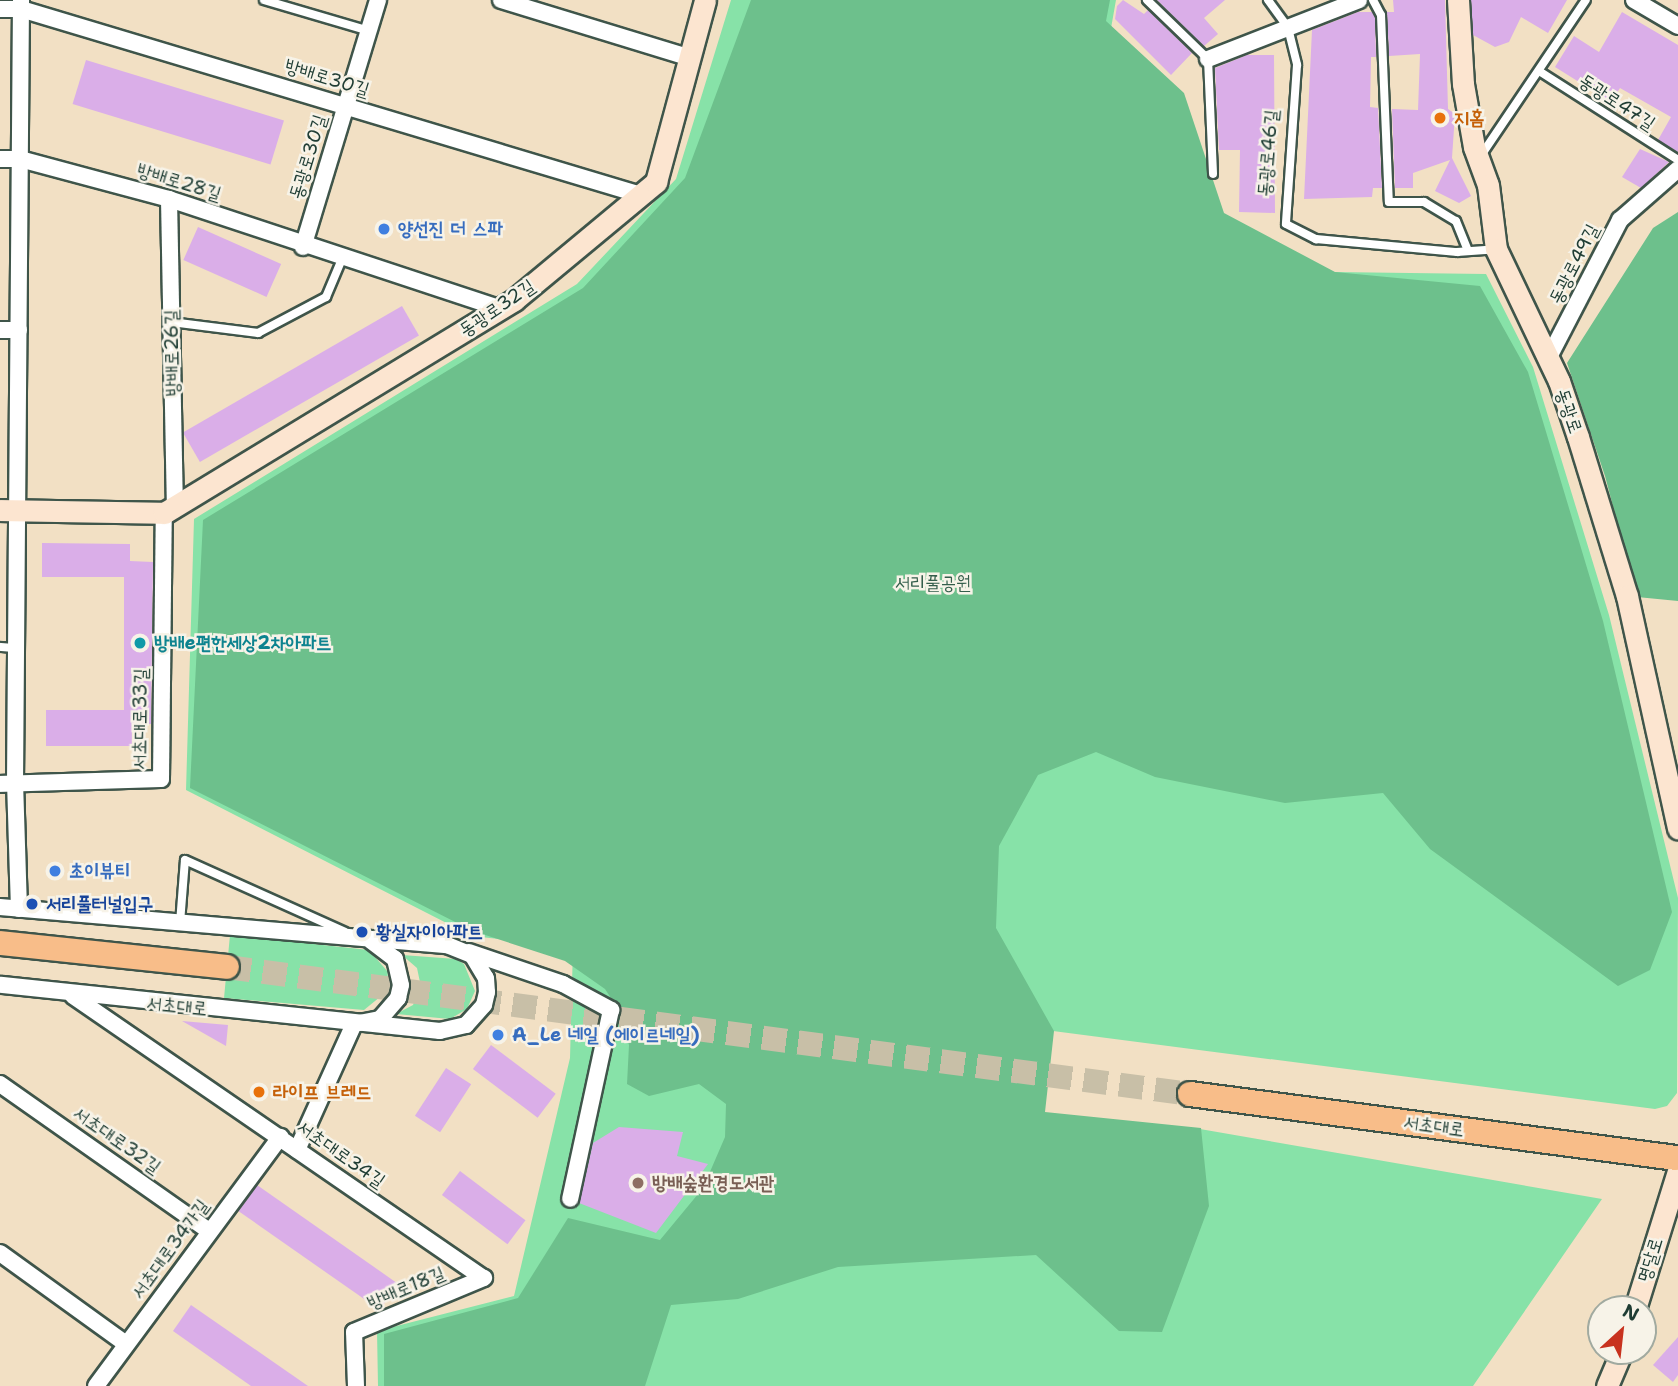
<!DOCTYPE html>
<meta charset="utf-8">
<style>
body{margin:0}
#map{position:relative;width:1678px;height:1386px;overflow:hidden;background:#f2e0c4;font-family:"Shantell Sans","Poor Story",sans-serif}
div>[style]{position:absolute}
[style*='--x']{left:calc(var(--x)*1px);top:calc(var(--y)*1px);width:calc(var(--w)*1px);rotate:calc(var(--a)*1deg)}
.green>*{inset:0;background:#87e2a8}
.forest>*{inset:0;background:#6dc08c}
.building>*{inset:0;background:#daaee8;transform-origin:0 0}
.primary-tunnel>*{height:24px;margin-top:-12px;transform-origin:0;background:repeating-linear-gradient(90deg,#c8bfa7 0 24px,transparent 0 36px)}
.roads{filter:drop-shadow(2px 0 #3f554a) drop-shadow(-2px 0 #3f554a) drop-shadow(0 2px #3f554a) drop-shadow(0 -2px #3f554a)}
.lane>*{height:8px;margin:-4px;padding:0 4px;transform-origin:4px;border-radius:4px;background:#fff}
.street>*{height:16px;margin:-8px;padding:0 8px;transform-origin:8px;border-radius:8px;background:#fff}
.secondary>*{height:21px;margin:-10.5px;padding:0 10.5px;transform-origin:10.5px;border-radius:10.5px;background:#fce5d0}
.primary>*{height:24px;margin:-12px;padding:0 12px;transform-origin:12px;border-radius:12px;background:#f8bd89}
.dots>*{width:19px;height:19px;translate:-50% -50%;box-sizing:border-box;border:4px solid #f7f3e8;border-radius:50%}
span{translate:-50% -50%;white-space:nowrap;text-align:center;line-height:1.15;-webkit-text-stroke:5px #f7f3e8;paint-order:stroke}
.street-label{font-size:19px;color:#1f3d34}
.food-label{font-size:19px;color:#c56008;font-weight:700}
.left{translate:0 -50%;text-align:left}
.shop-label{font-size:19px;color:#366cbe;font-weight:700}
.park-label{font-size:19px;color:#345e4b}
.culture-label{font-size:19px;color:#0d838f;font-weight:700}
.transit-label{font-size:19px;color:#164399;font-weight:700}
.education-label{font-size:19px;color:#785e54;font-weight:700}
.north{position:absolute;left:1587px;top:1295px;width:70px;height:70px;box-sizing:border-box;background:#f7f3e8;border:2px solid #a1aaa0;border-radius:50%;rotate:27deg;font-size:19px;font-weight:700;line-height:28px;text-align:center;color:#1f3d34}
.north::after{content:'';display:block;margin:auto;width:24px;height:32px;background:#c8321e;clip-path:polygon(50% 0,100% 100%,50% 72%,0 100%)}
</style>
<div id="map">
<div class="green">
<i style="clip-path:polygon(731px 0,1116px 0,1110px 34px,1217px 217px,1334px 272px,1486px 274px,1533px 367px,1609px 615px,1678px 898px,1677px 1093px,1667px 1106px,1655px 1109px,1053px 1031px,1044px 1113px,1200px 1129px,1602px 1199px,1473px 1386px,378px 1386px,377px 1331px,514px 1296px,570px 1058px,573px 947px,472px 936px,186px 790px,194px 519px,577px 284px,676px 179px)"></i>
<i style="clip-path:polygon(230px 935px,369px 950px,388px 972px,386px 992px,364px 1010px,224px 998px)"></i>
<i style="clip-path:polygon(402px 955px,456px 959px,464px 964px,475px 991px,467px 1009px,450px 1019px,396px 1014px,413px 1005px,421px 987px,417px 968px)"></i>
</div>
<div class="forest">
<i style="clip-path:polygon(751px 0,1110px 0,1106px 21px,1184px 93px,1224px 213px,1335px 272px,1480px 286px,1528px 372px,1603px 621px,1672px 912px,1650px 970px,1618px 986px,1430px 849px,1383px 793px,1285px 803px,1155px 777px,1096px 752px,1038px 775px,999px 846px,996px 928px,1054px 1031px,1045px 1112px,1201px 1128px,1209px 1206px,1162px 1332px,1119px 1331px,1036px 1255px,838px 1267px,738px 1299px,671px 1305px,645px 1386px,384px 1386px,384px 1334px,518px 1298px,568px 1218px,660px 1240px,703px 1188px,725px 1137px,726px 1104px,699px 1084px,649px 1096px,627px 1084px,629px 1045px,620px 1012px,605px 989px,565px 961px,473px 931px,190px 788px,203px 520px,583px 288px,685px 178px)"></i>
<i style="clip-path:polygon(1678px 212px,1678px 601px,1637px 597px,1605px 476px,1567px 363px,1653px 228px)"></i>
</div>
<div class="building">
<i style="clip-path:polygon(1123px 0,1144px 14px,1148px 10px,1192px 53px,1171px 75px,1115px 19px,1117px 6px)"></i>
<i style="clip-path:polygon(1157px 0,1225px 0,1204px 18px,1218px 34px,1204px 46px)"></i>
<i style="clip-path:polygon(1393px 0,1445px 0,1448px 109px,1455px 114px,1452px 158px,1471px 196px,1459px 203px,1435px 191px,1450px 160px,1413px 173px,1413px 188px,1395px 188px,1392px 109px,1418px 110px,1420px 54px,1389px 56px,1387px 12px,1394px 12px)"></i>
<i style="clip-path:polygon(1471px 0,1567px 0,1548px 33px,1521px 17px,1509px 42px,1495px 47px,1473px 35px)"></i>
<i style="clip-path:polygon(1358px 12px,1372px 12px,1375px 17px,1376px 57px,1371px 57px,1370px 107px,1378px 108px,1382px 188px,1373px 188px,1372px 197px,1304px 199px,1312px 30px)"></i>
<i style="clip-path:polygon(1622px 12px,1678px 45px,1678px 152px,1658px 140px,1671px 117px,1620px 88px,1611px 102px,1555px 67px,1574px 36px,1599px 52px)"></i>
<i style="clip-path:polygon(1247px 55px,1274px 55px,1275px 213px,1239px 212px,1240px 150px,1219px 150px,1215px 68px)"></i>
<i style="left:86px;top:60px;width:207px;height:46px;rotate:17deg"></i>
<i style="clip-path:polygon(1640px 149px,1669px 162px,1641px 188px,1622px 177px)"></i>
<i style="left:198px;top:227px;width:91px;height:36px;rotate:24deg"></i>
<i style="left:402px;top:306px;width:34px;height:253px;rotate:60deg"></i>
<i style="clip-path:polygon(42px 543px,130px 544px,130px 561px,153px 562px,151px 724px,132px 724px,132px 746px,46px 746px,46px 710px,124px 710px,124px 577px,42px 577px)"></i>
<i style="clip-path:polygon(182px 1021px,228px 1025px,226px 1046px)"></i>
<i style="left:491px;top:1045px;width:81px;height:30px;rotate:37deg"></i>
<i style="left:446px;top:1068px;width:30px;height:57px;rotate:33deg"></i>
<i style="clip-path:polygon(619px 1127px,683px 1132px,677px 1156px,708px 1164px,656px 1233px,579px 1203px,593px 1143px)"></i>
<i style="left:460px;top:1171px;width:82px;height:30px;rotate:37deg"></i>
<i style="left:257px;top:1185px;width:172px;height:32px;rotate:35deg"></i>
<i style="clip-path:polygon(191px 1305px,308px 1386px,251px 1386px,173px 1331px)"></i>
<i style="clip-path:polygon(1678px 1337px,1678px 1375px,1673px 1382px,1653px 1365px)"></i>
</div>
<div class="primary-tunnel">
<i style="--x:227;--y:967;--w:971;--a:7.51"></i>
</div>
<div class="roads">
<div class="lane">
<i style="--x:264;--y:0;--w:109;--a:16.4"></i>
<i style="--x:1147;--y:0;--w:85;--a:44"></i>
<i style="--x:1208;--y:59;--w:115;--a:87.5"></i>
<i style="--x:1268;--y:0;--w:34;--a:54"></i>
<i style="--x:1288;--y:28;--w:38;--a:76"></i>
<i style="--x:1297;--y:65;--w:159;--a:94"></i>
<i style="--x:1286;--y:224;--w:34;--a:27"></i>
<i style="--x:1316;--y:239;--w:142;--a:5.3"></i>
<i style="--x:1457;--y:252;--w:39;--a:-4"></i>
<i style="--x:1373;--y:0;--w:17;--a:62"></i>
<i style="--x:1381;--y:15;--w:187;--a:87.6"></i>
<i style="--x:1389;--y:202;--w:35;--a:0"></i>
<i style="--x:1424;--y:202;--w:37;--a:31"></i>
<i style="--x:1456;--y:221;--w:32;--a:68"></i>
<i style="--x:1539;--y:71;--w:165;--a:32.6"></i>
<i style="--x:1480;--y:157;--w:189;--a:-56"></i>
<i style="--x:171;--y:322;--w:88;--a:7.2"></i>
<i style="--x:258;--y:333;--w:77;--a:-27.9"></i>
<i style="--x:326;--y:297;--w:41;--a:-67.2"></i>
<i style="--x:0;--y:647;--w:16;--a:4"></i>
<i style="--x:180;--y:923;--w:63;--a:-85.5"></i>
<i style="--x:185;--y:860;--w:175;--a:24.2"></i>
</div>
<div class="street">
<i style="--x:501;--y:0;--w:199;--a:17"></i>
<i style="--x:1634;--y:0;--w:51;--a:30.6"></i>
<i style="--x:0;--y:9;--w:21;--a:0"></i>
<i style="--x:21;--y:9;--w:647;--a:16.7"></i>
<i style="--x:1208;--y:59;--w:162;--a:-21.3"></i>
<i style="--x:0;--y:159;--w:20;--a:0"></i>
<i style="--x:20;--y:159;--w:154;--a:15"></i>
<i style="--x:169;--y:199;--w:350;--a:18.3"></i>
<i style="--x:169;--y:199;--w:307;--a:88.9"></i>
<i style="--x:303;--y:247;--w:258;--a:-73.1"></i>
<i style="--x:0;--y:330;--w:19;--a:0"></i>
<i style="--x:1548;--y:359;--w:157;--a:-62.6"></i>
<i style="--x:1620;--y:220;--w:77;--a:-41.3"></i>
<i style="--x:0;--y:784;--w:161;--a:-1.8"></i>
<i style="--x:161;--y:779;--w:266;--a:-89.4"></i>
<i style="--x:0;--y:907;--w:449;--a:4.9"></i>
<i style="--x:447;--y:945;--w:27;--a:22"></i>
<i style="--x:472;--y:955;--w:27;--a:59"></i>
<i style="--x:486;--y:978;--w:14;--a:86"></i>
<i style="--x:487;--y:992;--w:13;--a:103"></i>
<i style="--x:484;--y:1005;--w:27;--a:132"></i>
<i style="--x:466;--y:1025;--w:27;--a:167"></i>
<i style="--x:440;--y:1031;--w:442;--a:-174"></i>
<i style="--x:19;--y:909;--w:126;--a:-91.8"></i>
<i style="--x:15;--y:783;--w:783;--a:-89.56"></i>
<i style="--x:469;--y:952;--w:99;--a:18.8"></i>
<i style="--x:563;--y:984;--w:55;--a:28.4"></i>
<i style="--x:611;--y:1010;--w:193;--a:102.2"></i>
<i style="--x:73;--y:996;--w:498;--a:34.5"></i>
<i style="--x:0;--y:1084;--w:256;--a:35.1"></i>
<i style="--x:297;--y:1150;--w:138;--a:-65.7"></i>
<i style="--x:354;--y:1024;--w:26;--a:-11"></i>
<i style="--x:380;--y:1019;--w:28;--a:-49"></i>
<i style="--x:398;--y:998;--w:13;--a:-77"></i>
<i style="--x:401;--y:985;--w:27;--a:-103"></i>
<i style="--x:395;--y:959;--w:30;--a:-143"></i>
<i style="--x:0;--y:1253;--w:155;--a:35.8"></i>
<i style="--x:96;--y:1386;--w:310;--a:-53.5"></i>
<i style="--x:356;--y:1386;--w:54;--a:-92.1"></i>
<i style="--x:354;--y:1332;--w:141;--a:-22.6"></i>
</div>
<div class="secondary">
<i style="--x:1458;--y:0;--w:84;--a:86.6"></i>
<i style="--x:1463;--y:84;--w:64;--a:80.1"></i>
<i style="--x:1474;--y:147;--w:40;--a:69.8"></i>
<i style="--x:1488;--y:185;--w:64;--a:82.9"></i>
<i style="--x:1496;--y:249;--w:146;--a:64.5"></i>
<i style="--x:1559;--y:381;--w:59;--a:71.3"></i>
<i style="--x:1578;--y:437;--w:166;--a:72.9"></i>
<i style="--x:1627;--y:596;--w:238;--a:77.6"></i>
<i style="--x:0;--y:510;--w:164;--a:1"></i>
<i style="--x:164;--y:513;--w:410;--a:-31.3"></i>
<i style="--x:514;--y:300;--w:185;--a:-39.7"></i>
<i style="--x:656;--y:182;--w:188;--a:-74.9"></i>
<i style="--x:1635;--y:1309;--w:145;--a:-72.7"></i>
<i style="--x:1607;--y:1386;--w:38;--a:-67"></i>
</div>
<div class="primary">
<i style="--x:0;--y:943;--w:228;--a:6"></i>
<i style="--x:1190;--y:1094;--w:492;--a:7.5"></i>
</div>
</div>
<div class="dots">
<i style="left:1440px;top:118px;background:#e8710a"></i>
<i style="left:384px;top:229px;background:#3f7fe0"></i>
<i style="left:140px;top:643px;background:#0f9aa8"></i>
<i style="left:55px;top:871px;background:#3f7fe0"></i>
<i style="left:32px;top:904px;background:#1a4fb4"></i>
<i style="left:362px;top:932px;background:#1a4fb4"></i>
<i style="left:498px;top:1035px;background:#3f7fe0"></i>
<i style="left:259px;top:1092px;background:#e8710a"></i>
<i style="left:638px;top:1183px;background:#8d6e63"></i>
</div>
<div class="street-label">
<span style="left:327px;top:78px;rotate:17deg">방배로30길</span>
<span style="left:1617px;top:102px;rotate:33deg">동광로47길</span>
<span style="left:1268px;top:153px;rotate:-85deg">동광로46길</span>
<span style="left:308px;top:157px;rotate:-73deg">동광로30길</span>
<span style="left:179px;top:182px;rotate:17deg">방배로28길</span>
<span style="left:1574px;top:264px;rotate:-63deg">동광로49길</span>
<span style="left:497px;top:308px;rotate:-34deg">동광로32길</span>
<span style="left:172px;top:353px;rotate:-91deg">방배로26길</span>
<span style="left:1569px;top:411px;rotate:71deg">동광로</span>
<span style="left:140px;top:719px;rotate:-89deg">서초대로33길</span>
<span style="left:177px;top:1006px;rotate:6deg">서초대로</span>
<span style="left:1434px;top:1126px;rotate:8deg">서초대로</span>
<span style="left:117px;top:1140px;rotate:35deg">서초대로32길</span>
<span style="left:341px;top:1154px;rotate:35deg">서초대로34길</span>
<span style="left:170px;top:1249px;rotate:-54deg">서초대로34가길</span>
<span style="left:1650px;top:1260px;rotate:-73deg">명달로</span>
<span style="left:406px;top:1288px;rotate:-23deg">방배로18길</span>
</div>
<div class="food-label">
<span class="left" style="left:1454px;top:118px">지홈</span>
<span class="left" style="left:273px;top:1092px">라이프 브레드</span>
</div>
<div class="shop-label">
<span class="left" style="left:398px;top:229px">양선진 더 스파</span>
<span class="left" style="left:69px;top:871px">초이뷰티</span>
<span class="left" style="left:512px;top:1035px">A_Le 네일 (에이르네일)</span>
</div>
<div class="park-label">
<span style="left:933px;top:583px">서리풀공원</span>
</div>
<div class="culture-label">
<span class="left" style="left:154px;top:643px">방배e편한세상2차아파트</span>
</div>
<div class="transit-label">
<span class="left" style="left:46px;top:904px">서리풀터널입구</span>
<span class="left" style="left:376px;top:932px">황실자이아파트</span>
</div>
<div class="education-label">
<span class="left" style="left:652px;top:1183px">방배숲환경도서관</span>
</div>
<div class="north">N</div>
</div>
